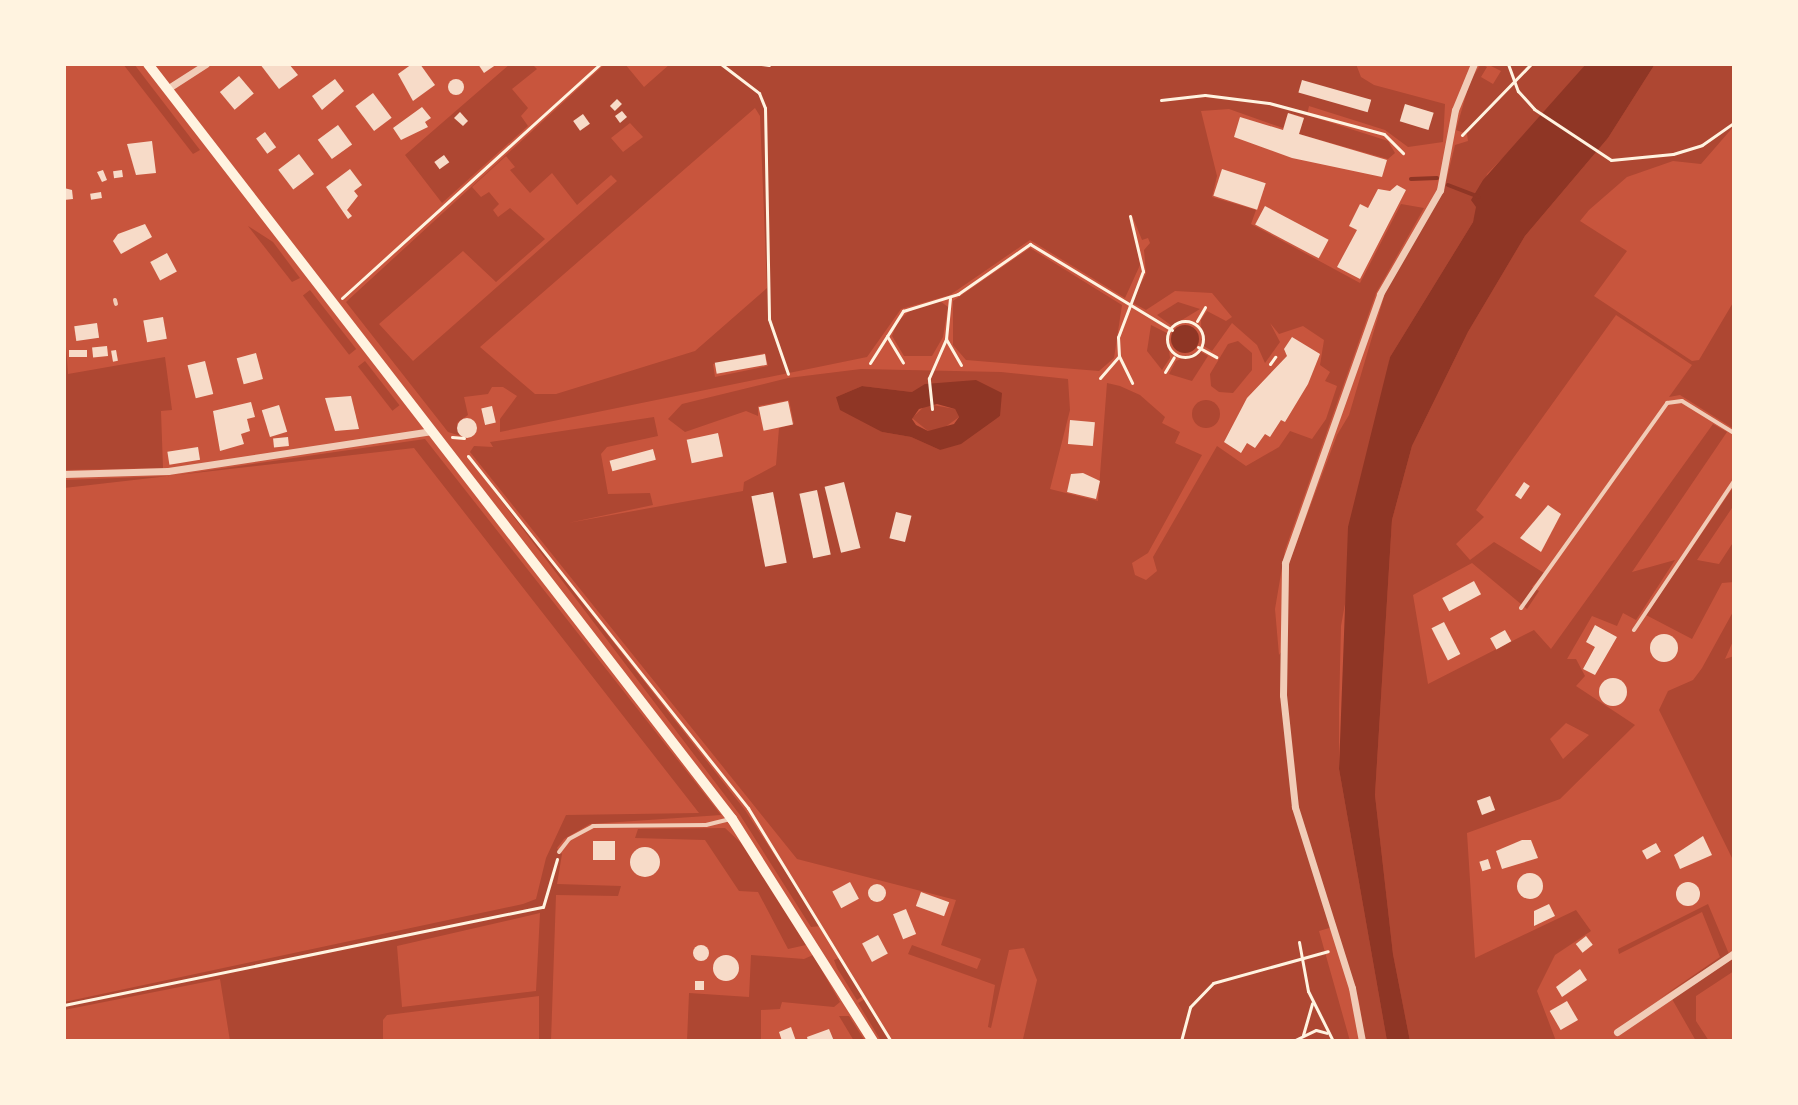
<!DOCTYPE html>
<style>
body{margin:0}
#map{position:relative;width:1798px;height:1105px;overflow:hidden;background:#c8553d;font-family:"Archivo Narrow",sans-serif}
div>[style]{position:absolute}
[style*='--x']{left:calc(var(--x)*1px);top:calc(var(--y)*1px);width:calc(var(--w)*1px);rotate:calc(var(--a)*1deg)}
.green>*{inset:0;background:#ae4732;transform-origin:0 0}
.round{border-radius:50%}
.water>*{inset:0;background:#8f3625}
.stream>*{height:4px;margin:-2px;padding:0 2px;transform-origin:2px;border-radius:2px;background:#8f3625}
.building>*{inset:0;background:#f7dbc8;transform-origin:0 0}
.path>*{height:3px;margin:-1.5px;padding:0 1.5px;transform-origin:1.5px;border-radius:1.5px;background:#fff3e0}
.path>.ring{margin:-1.5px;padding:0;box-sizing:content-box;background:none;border:3px solid #fff3e0;border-radius:50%}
.service>*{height:4px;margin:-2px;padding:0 2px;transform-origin:2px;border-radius:2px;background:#f1ccb7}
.minor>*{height:7px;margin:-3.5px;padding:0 3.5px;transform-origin:3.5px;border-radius:3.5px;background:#f1ccb7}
.secondary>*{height:10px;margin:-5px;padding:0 5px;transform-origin:5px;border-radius:5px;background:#fff3e0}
span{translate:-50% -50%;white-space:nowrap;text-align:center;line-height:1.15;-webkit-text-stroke:6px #fff3e0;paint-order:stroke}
.frame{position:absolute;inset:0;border:66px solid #fff3e0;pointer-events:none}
</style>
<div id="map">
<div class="green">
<i style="clip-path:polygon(123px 64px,134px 64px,200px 150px,193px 154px)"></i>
<i style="clip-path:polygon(510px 64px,532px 64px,537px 69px,512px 89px,528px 108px,521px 116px,528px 126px,442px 203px,405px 155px)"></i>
<i style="clip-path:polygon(evenodd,605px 64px,625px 64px,644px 87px,670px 64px,1356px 64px,1361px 77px,1374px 85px,1445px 104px,1443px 142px,1408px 147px,1385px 130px,1309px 106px,1307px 115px,1388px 141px,1395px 153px,1388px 159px,1299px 134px,1304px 117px,1288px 113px,1283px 128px,1229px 109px,1201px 111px,1217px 176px,1212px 197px,1256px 210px,1251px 224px,1360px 283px,1401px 204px,1424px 208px,1376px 293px,1285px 550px,1275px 609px,1279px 655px,1287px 644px,1289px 563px,1337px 435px,1349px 415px,1386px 290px,1444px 190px,1455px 145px,1468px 141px,1467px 134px,1456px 130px,1470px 81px,1481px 64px,1487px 67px,1481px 77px,1493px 84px,1501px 71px,1487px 64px,1586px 64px,1550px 110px,1487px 174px,1473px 222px,1390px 357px,1341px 626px,1339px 709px,1339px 769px,1387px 1041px,1365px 1041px,1359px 1001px,1336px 926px,1319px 931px,1350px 1041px,1028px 1041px,1023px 1039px,1037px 980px,1024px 948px,1009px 950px,991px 1028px,988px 1027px,995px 985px,908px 954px,912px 945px,977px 969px,981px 959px,941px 945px,956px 900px,797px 859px,470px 452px,474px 446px,493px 447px,490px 442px,654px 417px,658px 436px,607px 447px,601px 454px,608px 494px,650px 493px,653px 505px,568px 523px,743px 491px,744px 482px,776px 465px,779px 428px,794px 424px,789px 400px,758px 406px,758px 416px,746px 411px,685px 432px,668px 419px,682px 404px,788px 378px,861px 369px,1001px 372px,1068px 379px,1070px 410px,1050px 489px,1098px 501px,1107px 383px,1120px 386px,1140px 395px,1165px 417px,1162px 423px,1180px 432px,1175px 443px,1202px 455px,1148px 553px,1132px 563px,1135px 575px,1146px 580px,1157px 571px,1153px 557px,1217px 446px,1246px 466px,1279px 447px,1290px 431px,1312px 439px,1326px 419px,1337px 386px,1325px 381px,1330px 372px,1320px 365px,1324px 340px,1303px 326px,1279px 334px,1270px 323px,1280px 342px,1265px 363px,1257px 345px,1232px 323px,1212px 351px,1202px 345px,1201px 320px,1207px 311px,1226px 321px,1232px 317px,1212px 293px,1175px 291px,1146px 310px,1131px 302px,1146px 274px,1144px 250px,1150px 243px,1148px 238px,1142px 240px,1131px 213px,1140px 265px,1125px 298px,1030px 240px,950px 295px,901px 309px,867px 357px,500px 432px,500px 419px,517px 396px,503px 387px,492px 387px,488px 394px,464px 397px,468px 415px,457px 423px,461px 436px,448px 432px,346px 302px,605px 64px,755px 108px,760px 116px,767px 288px,695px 351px,556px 394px,535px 394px,480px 347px,755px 108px,605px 64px,630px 123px,643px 137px,623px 152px,611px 138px,630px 123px,605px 64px,506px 156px,515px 167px,510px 170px,530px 193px,552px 173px,577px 205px,611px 175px,617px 181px,413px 361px,379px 324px,463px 251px,496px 282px,545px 239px,510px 208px,498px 217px,493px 210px,499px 204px,489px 192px,481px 197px,472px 187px,506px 156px,605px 64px,765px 353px,768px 366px,715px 377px,713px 364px,765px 353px,605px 64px,862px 386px,912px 392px,1000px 416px,940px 450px,911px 437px,882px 432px,836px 397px,862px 386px)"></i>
<i style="clip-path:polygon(evenodd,1655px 64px,1734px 64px,1734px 126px,1701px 164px,1673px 161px,1627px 177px,1589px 210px,1580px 221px,1627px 251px,1594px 296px,1692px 361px,1699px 360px,1734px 301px,1734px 429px,1680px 395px,1669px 397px,1692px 365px,1616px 315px,1476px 510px,1484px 517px,1456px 544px,1470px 560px,1494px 542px,1544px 573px,1532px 587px,1539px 591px,1527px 609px,1472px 563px,1413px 595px,1428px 684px,1534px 630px,1551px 649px,1713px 424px,1727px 432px,1632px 572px,1675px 560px,1636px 620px,1623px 613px,1617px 626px,1592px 616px,1567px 659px,1576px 659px,1585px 676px,1576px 686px,1635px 725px,1560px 799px,1467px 833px,1475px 958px,1576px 910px,1591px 931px,1555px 955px,1537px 991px,1556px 1041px,1410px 1041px,1393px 954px,1375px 795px,1392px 520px,1412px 446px,1468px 332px,1525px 236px,1608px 138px,1655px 64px,1566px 723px,1589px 735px,1563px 759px,1550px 739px,1566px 723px)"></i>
<i style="clip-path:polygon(248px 226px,273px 242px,300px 278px,292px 282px)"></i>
<i style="clip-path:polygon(1030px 248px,1122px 305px,1114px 358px,1099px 371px,966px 360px,953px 345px,953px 301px)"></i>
<i style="left:310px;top:290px;width:75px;height:9px;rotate:52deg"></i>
<i style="clip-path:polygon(940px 301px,948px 307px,943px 337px,932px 356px,904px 356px,892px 336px,898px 321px,913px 308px)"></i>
<i style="clip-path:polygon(1178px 302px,1200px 309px,1172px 326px,1157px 315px)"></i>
<i style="clip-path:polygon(64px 319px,68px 374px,165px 357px,172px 410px,161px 411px,163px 468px,64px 470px)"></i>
<i style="clip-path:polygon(1151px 325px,1167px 333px,1170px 358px,1162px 370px,1147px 351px)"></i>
<i style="clip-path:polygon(1238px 341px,1252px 353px,1252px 370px,1233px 393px,1219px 392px,1211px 386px,1210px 374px,1228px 344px)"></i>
<i style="clip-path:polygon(1199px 351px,1208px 356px,1192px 381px,1169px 374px,1176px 361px)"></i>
<i style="left:365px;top:361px;width:56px;height:9px;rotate:52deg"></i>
<i class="round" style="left:1192px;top:400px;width:28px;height:28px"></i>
<i style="clip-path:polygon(927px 404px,955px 409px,959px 417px,941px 430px,928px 431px,912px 418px)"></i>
<i style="clip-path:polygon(evenodd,425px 439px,721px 815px,590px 824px,564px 839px,557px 848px,562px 854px,557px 884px,621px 886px,618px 896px,556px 895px,551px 1041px,539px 1041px,539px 996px,387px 1015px,383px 1020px,383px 1041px,230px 1041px,220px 979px,64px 1010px,64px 1002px,523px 904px,536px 899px,546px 858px,566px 815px,699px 813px,414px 448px,64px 488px,64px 480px,170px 476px,425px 439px,540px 913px,536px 991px,402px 1007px,397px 946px,540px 913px)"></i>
<i style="clip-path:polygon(465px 453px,745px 810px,821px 926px,811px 927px,740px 815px)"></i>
<i style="clip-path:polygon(1734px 486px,1734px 505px,1697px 560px,1719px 564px,1734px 541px,1734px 582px,1722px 583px,1692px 639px,1646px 615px)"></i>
<i style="clip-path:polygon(1734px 610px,1734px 639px,1725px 659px,1734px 656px,1734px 862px,1659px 710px,1668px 691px,1693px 680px,1702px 668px)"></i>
<i style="clip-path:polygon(725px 828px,741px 843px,806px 945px,788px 949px,758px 892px,739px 891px,705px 840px,635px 838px,638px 829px)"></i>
<i style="clip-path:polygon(1708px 904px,1729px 954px,1659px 999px,1720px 957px,1702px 912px,1619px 954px,1618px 949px)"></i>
<i style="clip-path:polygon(751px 955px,804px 959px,813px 955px,840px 1002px,834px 1007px,782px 1002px,780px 1009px,761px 1010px,761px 1041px,687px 1041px,689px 993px,749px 997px)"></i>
<i style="clip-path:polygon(839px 958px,863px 996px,857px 1000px,837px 968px,834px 960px)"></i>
<i style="clip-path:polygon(1734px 958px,1734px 971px,1696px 996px,1696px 1021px,1709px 1041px,1696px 1041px,1672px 999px)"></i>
<i style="left:865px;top:999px;width:49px;height:8px;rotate:59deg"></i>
<i style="clip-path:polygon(839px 1016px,849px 1016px,865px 1041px,854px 1041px)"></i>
</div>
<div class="water">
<i style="clip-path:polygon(1586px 64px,1655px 64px,1608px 138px,1525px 236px,1468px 332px,1412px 446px,1392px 520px,1375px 795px,1393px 954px,1410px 1041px,1387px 1041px,1339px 769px,1348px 527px,1390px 357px,1473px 222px,1476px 207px,1471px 200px,1483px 180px)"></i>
<i class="round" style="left:1171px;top:325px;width:28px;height:28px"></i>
<i style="clip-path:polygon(evenodd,976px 380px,1002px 393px,1000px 416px,961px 444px,940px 450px,911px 437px,882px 432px,840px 410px,836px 397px,862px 386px,912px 392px,925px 384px,976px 380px,937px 404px,955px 409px,959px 417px,954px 424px,928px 431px,916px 425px,912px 419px,919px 409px,937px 404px)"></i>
</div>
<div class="stream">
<i style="--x:1411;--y:179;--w:26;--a:-2"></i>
<i style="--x:1448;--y:185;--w:33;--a:21"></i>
</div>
<div class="building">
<i style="clip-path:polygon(260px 64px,289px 64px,298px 75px,279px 89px)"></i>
<i style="clip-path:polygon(412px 64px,420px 64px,435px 85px,413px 101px,398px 74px)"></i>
<i style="clip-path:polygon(478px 64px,497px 64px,484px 73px)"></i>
<i style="left:239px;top:76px;width:23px;height:25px;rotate:50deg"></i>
<i class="round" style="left:448px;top:79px;width:16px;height:16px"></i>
<i style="clip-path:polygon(335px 79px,344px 91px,322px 110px,312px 96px)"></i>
<i style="left:1302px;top:80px;width:72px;height:13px;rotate:16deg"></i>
<i style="left:373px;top:93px;width:31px;height:22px;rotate:53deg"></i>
<i style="left:617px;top:99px;width:7px;height:10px;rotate:45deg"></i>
<i style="left:1405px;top:104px;width:30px;height:18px;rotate:17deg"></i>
<i style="clip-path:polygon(422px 107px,431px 118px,425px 122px,428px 127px,401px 140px,393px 128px)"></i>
<i style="clip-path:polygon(622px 111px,627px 117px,620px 123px,615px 116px)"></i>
<i style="clip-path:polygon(460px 112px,468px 121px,463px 126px,454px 118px)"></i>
<i style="clip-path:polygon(1288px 113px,1304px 118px,1299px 134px,1387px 160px,1382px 177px,1292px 158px,1234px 137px,1240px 117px,1283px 130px)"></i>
<i style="left:583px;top:114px;width:12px;height:12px;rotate:55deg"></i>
<i style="left:338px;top:125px;width:24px;height:25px;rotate:54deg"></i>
<i style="left:265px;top:132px;width:19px;height:11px;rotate:54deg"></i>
<i style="clip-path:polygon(152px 141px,156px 173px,136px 175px,127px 144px)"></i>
<i style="left:299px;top:154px;width:25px;height:26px;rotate:53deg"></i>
<i style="left:444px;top:155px;width:9px;height:12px;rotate:54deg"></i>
<i style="clip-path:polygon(350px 169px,362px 185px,354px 191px,358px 196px,347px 210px,352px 216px,348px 219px,326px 187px)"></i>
<i style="left:1222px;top:169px;width:46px;height:28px;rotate:18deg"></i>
<i style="clip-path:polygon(103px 170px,107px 180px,102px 182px,97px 172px)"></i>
<i style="left:122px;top:170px;width:7px;height:9px;rotate:82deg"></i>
<i style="clip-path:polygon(1397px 185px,1406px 190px,1360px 279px,1337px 267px,1357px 230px,1349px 226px,1360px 204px,1368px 208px,1378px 189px,1390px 191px)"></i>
<i style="clip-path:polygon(64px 188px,72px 190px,73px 199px,64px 200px)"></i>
<i style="left:101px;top:192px;width:6px;height:11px;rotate:81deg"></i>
<i style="left:1265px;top:206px;width:72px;height:21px;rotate:28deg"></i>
<i style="clip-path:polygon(145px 224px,152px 237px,121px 254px,113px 241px,118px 234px)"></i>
<i style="left:167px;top:253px;width:21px;height:19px;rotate:62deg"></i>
<i style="left:163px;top:317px;width:22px;height:20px;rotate:80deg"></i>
<i style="left:97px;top:323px;width:15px;height:23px;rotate:82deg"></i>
<i style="clip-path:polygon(1292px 337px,1320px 354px,1308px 384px,1285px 422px,1281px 420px,1270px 437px,1265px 434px,1255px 448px,1247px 443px,1241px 453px,1224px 442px,1247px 398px,1287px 356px,1284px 349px)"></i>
<i style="left:107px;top:346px;width:10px;height:15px;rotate:84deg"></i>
<i style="left:87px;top:350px;width:7px;height:18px;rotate:90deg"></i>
<i style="left:116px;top:350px;width:11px;height:5px;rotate:80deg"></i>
<i style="left:256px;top:353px;width:27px;height:20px;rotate:75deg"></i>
<i style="left:765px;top:354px;width:11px;height:51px;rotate:80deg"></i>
<i style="left:205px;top:361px;width:34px;height:18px;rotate:76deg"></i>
<i style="clip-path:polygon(351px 396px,359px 429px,335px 431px,325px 398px)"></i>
<i style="left:788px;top:401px;width:24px;height:30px;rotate:78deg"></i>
<i style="clip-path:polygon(251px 402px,255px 417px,247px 419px,250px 431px,241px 434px,244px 444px,220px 451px,213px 411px)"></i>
<i style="left:279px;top:405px;width:28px;height:18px;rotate:73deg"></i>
<i style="left:492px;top:406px;width:17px;height:11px;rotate:77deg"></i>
<i class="round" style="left:457px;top:418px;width:20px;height:20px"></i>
<i style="left:1070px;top:420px;width:25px;height:24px;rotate:5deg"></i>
<i style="left:718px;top:433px;width:24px;height:32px;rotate:78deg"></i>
<i style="left:288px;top:437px;width:9px;height:15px;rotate:84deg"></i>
<i style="left:198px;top:447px;width:13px;height:31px;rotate:81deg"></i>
<i style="left:653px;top:449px;width:11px;height:45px;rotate:75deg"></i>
<i style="clip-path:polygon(1083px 473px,1100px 481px,1096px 499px,1067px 492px,1071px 474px)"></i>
<i style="left:844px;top:482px;width:68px;height:20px;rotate:76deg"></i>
<i style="left:1524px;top:482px;width:7px;height:16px;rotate:34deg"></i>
<i style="left:817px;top:490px;width:66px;height:18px;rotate:78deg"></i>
<i style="left:773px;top:492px;width:72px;height:22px;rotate:79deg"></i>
<i style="clip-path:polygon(1548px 505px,1561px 514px,1541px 552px,1520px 538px)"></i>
<i style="left:896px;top:512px;width:16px;height:27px;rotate:14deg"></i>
<i style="left:1474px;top:581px;width:15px;height:36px;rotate:62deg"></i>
<i style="left:1444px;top:622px;width:36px;height:14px;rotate:63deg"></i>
<i style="clip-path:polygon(1595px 625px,1617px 637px,1595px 675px,1583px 669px,1595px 647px,1586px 642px)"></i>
<i style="left:1505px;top:630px;width:13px;height:17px;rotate:61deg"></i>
<i class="round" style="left:1650px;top:634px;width:28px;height:28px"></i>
<i class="round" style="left:1599px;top:678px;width:28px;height:28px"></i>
<i style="left:1490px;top:796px;width:15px;height:14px;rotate:70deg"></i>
<i style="clip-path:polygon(1703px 836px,1712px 855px,1680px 869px,1674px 855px)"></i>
<i style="clip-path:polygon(1522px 840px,1531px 840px,1538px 858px,1502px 869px,1496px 851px)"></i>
<i style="left:615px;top:841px;width:19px;height:22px;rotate:90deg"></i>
<i style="left:1656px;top:843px;width:10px;height:16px;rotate:61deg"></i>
<i class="round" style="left:630px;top:847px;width:30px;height:30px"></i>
<i style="left:1488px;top:859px;width:10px;height:9px;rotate:73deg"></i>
<i class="round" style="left:1517px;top:873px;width:26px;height:26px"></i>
<i style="left:850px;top:882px;width:19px;height:20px;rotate:62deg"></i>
<i class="round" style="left:1676px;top:882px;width:24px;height:24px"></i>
<i class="round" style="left:868px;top:884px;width:18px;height:18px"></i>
<i style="left:921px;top:892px;width:30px;height:15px;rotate:20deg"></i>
<i style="clip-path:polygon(1549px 904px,1555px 916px,1534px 926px,1534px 911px)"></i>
<i style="left:906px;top:909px;width:27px;height:14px;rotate:68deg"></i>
<i style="left:878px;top:935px;width:21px;height:18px;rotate:62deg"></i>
<i style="left:1586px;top:936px;width:11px;height:13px;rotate:52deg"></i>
<i class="round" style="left:693px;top:945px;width:16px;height:16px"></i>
<i class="round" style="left:713px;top:955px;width:26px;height:26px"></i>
<i style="clip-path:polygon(1580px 969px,1587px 980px,1562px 997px,1556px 987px)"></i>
<i style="left:695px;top:981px;width:9px;height:9px"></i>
<i style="left:1567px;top:1001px;width:22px;height:20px;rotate:60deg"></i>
<i style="clip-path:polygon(791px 1027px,796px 1041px,782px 1041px,779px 1032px)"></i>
<i style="clip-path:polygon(829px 1029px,834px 1041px,808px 1041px,807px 1037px)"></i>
</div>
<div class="path">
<i style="--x:721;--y:64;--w:48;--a:37.3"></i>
<i style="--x:759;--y:93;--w:16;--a:68"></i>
<i style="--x:765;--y:108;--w:211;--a:88.9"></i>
<i style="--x:769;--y:319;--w:58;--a:70.9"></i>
<i style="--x:761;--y:64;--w:8;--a:7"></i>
<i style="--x:1508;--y:64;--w:29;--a:70"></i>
<i style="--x:1518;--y:91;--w:24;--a:48"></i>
<i style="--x:1534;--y:109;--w:92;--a:33.5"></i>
<i style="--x:1611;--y:160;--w:62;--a:-5.5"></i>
<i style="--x:1673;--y:154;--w:30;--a:-17"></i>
<i style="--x:1702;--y:145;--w:39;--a:-35"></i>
<i style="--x:1161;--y:100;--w:44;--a:-6.5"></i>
<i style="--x:1205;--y:95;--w:64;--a:7.1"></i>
<i style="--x:1269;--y:103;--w:119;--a:15.1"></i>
<i style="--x:1384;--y:134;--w:27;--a:45"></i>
<i style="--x:1462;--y:135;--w:99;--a:-45.8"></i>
<i style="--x:1130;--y:216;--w:57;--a:76.7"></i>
<i style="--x:1143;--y:271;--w:71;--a:110.7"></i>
<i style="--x:1118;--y:337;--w:19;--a:87"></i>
<i style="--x:1119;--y:356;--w:30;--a:64"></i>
<i style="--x:342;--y:298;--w:348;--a:-42.2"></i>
<i style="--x:1197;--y:321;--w:16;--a:-60"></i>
<i class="ring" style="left:1167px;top:321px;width:33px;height:33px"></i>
<i style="--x:887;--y:336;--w:31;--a:59"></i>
<i style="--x:946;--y:339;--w:30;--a:60"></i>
<i style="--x:1198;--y:347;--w:21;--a:29"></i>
<i style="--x:870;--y:363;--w:62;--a:-57.6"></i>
<i style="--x:903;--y:311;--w:58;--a:-17.2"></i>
<i style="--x:958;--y:294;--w:88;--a:-34.8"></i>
<i style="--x:1030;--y:244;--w:166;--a:31.2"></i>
<i style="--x:1270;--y:364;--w:9;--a:-54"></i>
<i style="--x:1165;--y:372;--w:17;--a:-59"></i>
<i style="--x:1100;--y:378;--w:29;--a:-49"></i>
<i style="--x:932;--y:409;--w:31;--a:-96"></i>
<i style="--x:929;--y:378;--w:43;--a:-66.4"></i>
<i style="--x:946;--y:339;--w:41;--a:-84.4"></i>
<i style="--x:452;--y:437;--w:12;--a:5"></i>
<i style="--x:468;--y:456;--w:450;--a:51.5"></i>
<i style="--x:748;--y:808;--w:273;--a:58.5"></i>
<i style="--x:1299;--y:942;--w:50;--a:79.6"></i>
<i style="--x:1308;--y:991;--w:56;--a:63.4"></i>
<i style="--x:64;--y:1005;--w:489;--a:-11.6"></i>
<i style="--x:543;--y:907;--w:50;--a:-73.7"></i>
<i style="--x:1303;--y:1035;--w:33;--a:-74"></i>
<i style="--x:1181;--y:1041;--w:35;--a:-75"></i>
<i style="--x:1190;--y:1007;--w:33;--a:-46"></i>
<i style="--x:1213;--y:983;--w:119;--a:-15.5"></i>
<i style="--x:1293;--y:1041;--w:25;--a:-26"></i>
<i style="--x:1316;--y:1030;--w:11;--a:15"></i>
</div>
<div class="service">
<i style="--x:115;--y:300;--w:4;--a:76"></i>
<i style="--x:1521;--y:608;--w:252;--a:-54.5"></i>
<i style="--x:1667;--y:403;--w:15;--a:-8"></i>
<i style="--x:1682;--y:401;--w:61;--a:31.6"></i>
<i style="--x:1634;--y:630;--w:179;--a:-56.1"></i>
<i style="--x:559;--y:852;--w:16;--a:-52"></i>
<i style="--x:569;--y:839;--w:27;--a:-28"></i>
<i style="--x:593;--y:826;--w:113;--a:-0.5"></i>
<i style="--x:706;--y:825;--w:25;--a:-14"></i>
</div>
<div class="minor">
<i style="--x:167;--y:89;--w:46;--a:-32.7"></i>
<i style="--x:64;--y:474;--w:104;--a:-1.7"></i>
<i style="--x:168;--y:471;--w:267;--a:-8.6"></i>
<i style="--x:1617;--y:1032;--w:141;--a:-34"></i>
<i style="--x:1362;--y:1041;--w:54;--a:-100.7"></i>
<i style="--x:1352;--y:988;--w:190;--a:-107.5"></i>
<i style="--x:1295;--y:807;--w:113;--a:-96.1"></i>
<i style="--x:1283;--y:695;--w:132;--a:-89.1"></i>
<i style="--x:1285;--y:563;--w:285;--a:-70.5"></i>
<i style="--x:1380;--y:294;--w:120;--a:-60"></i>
<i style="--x:1440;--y:190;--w:81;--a:-79.4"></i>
<i style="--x:1455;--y:110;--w:50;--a:-67.6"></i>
</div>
<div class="secondary">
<i style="--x:148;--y:64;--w:955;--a:52.28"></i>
<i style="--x:732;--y:819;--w:263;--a:57.6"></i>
</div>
<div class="frame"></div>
</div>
